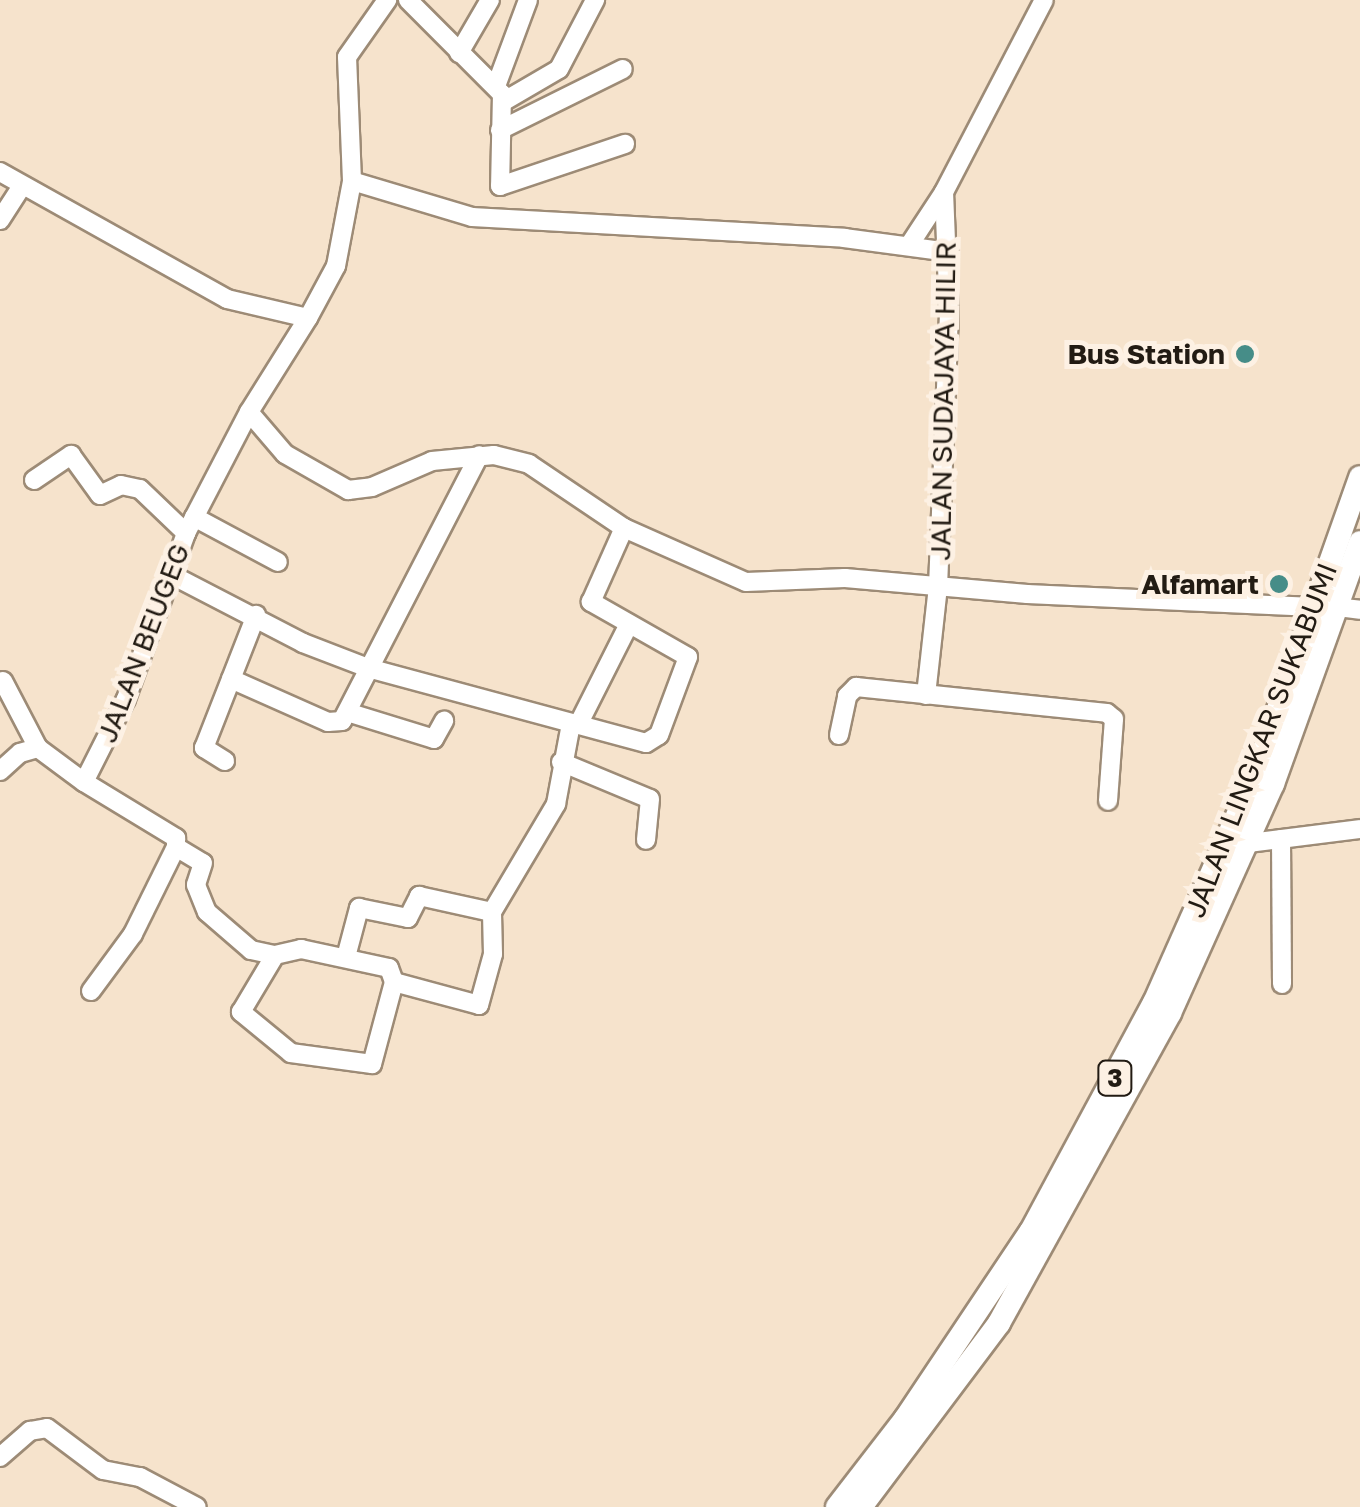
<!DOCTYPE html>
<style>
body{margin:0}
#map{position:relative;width:1360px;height:1507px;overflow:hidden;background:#f6e3cc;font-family:"Golos Text",sans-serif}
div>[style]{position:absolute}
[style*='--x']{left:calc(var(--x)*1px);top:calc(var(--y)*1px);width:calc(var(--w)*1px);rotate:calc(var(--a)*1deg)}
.roads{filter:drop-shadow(2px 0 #9d8b76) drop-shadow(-2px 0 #9d8b76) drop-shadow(0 2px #9d8b76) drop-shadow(0 -2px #9d8b76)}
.minor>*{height:18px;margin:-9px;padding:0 9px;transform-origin:9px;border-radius:9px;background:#fff}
.major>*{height:22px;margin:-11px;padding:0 11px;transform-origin:11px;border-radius:11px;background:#fff}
.dots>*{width:28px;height:28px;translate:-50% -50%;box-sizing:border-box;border:5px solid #fdf1e4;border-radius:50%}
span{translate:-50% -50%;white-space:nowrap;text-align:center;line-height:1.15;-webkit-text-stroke:10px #fdf1e4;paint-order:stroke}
.shield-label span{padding:2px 8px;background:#fdf1e4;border:2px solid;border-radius:8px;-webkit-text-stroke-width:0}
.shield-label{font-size:25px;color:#221b13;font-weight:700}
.poi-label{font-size:28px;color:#221b13;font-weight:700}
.right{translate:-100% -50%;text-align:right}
.street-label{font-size:28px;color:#221b13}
</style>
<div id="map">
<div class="roads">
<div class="minor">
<i style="--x:408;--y:0;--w:133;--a:45"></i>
<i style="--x:502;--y:94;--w:92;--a:91.2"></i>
<i style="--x:500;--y:186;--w:132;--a:-18.6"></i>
<i style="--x:459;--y:53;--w:61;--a:-59.7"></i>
<i style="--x:496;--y:86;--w:92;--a:-69.6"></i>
<i style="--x:506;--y:100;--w:61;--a:-30.3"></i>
<i style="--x:559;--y:69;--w:78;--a:-62.4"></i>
<i style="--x:500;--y:130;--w:137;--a:-26.4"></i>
<i style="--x:0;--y:172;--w:260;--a:29.2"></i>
<i style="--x:227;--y:299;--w:83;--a:13.2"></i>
<i style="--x:308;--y:318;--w:111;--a:122.1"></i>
<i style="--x:249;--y:412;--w:55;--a:49.4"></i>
<i style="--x:285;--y:454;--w:73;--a:29.7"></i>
<i style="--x:348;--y:490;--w:24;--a:-7"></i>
<i style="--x:372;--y:487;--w:65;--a:-23.4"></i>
<i style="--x:432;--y:461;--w:62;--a:-5.5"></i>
<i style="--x:494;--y:455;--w:36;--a:14"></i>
<i style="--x:529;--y:464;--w:115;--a:34"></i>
<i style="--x:624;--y:528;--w:133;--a:23.9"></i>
<i style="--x:746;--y:582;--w:99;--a:-2.3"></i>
<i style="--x:845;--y:578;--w:183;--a:5"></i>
<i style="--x:1027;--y:594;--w:287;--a:2.6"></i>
<i style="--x:352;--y:181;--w:125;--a:16.7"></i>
<i style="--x:472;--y:217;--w:373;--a:3.2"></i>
<i style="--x:844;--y:238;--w:106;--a:7.6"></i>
<i style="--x:0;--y:220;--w:40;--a:-57.1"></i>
<i style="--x:910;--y:244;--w:62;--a:-56.8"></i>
<i style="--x:308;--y:318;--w:59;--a:-61.7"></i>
<i style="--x:336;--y:266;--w:86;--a:-79.3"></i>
<i style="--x:352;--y:181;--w:124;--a:-92.3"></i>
<i style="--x:347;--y:57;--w:70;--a:-54.9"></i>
<i style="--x:34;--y:480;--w:45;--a:-34"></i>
<i style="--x:71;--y:455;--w:49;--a:54.1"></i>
<i style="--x:100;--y:495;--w:23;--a:-25"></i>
<i style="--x:121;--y:485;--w:19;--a:12"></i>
<i style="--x:140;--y:489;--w:64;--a:43.7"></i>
<i style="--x:194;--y:517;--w:95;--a:28.2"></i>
<i style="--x:170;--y:574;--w:150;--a:27.4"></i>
<i style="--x:303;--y:643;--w:70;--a:21"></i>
<i style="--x:368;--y:668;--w:288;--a:15.1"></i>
<i style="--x:646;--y:743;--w:15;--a:-32"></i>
<i style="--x:659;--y:735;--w:83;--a:-69.6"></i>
<i style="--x:688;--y:657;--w:112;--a:-150.4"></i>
<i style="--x:591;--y:602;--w:81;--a:-66"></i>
<i style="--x:1337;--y:607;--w:23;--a:7"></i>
<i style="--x:231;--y:679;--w:106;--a:23.9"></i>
<i style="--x:328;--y:722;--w:14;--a:-4"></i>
<i style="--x:342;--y:721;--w:299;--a:-62.7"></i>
<i style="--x:3;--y:681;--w:76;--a:62.4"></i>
<i style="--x:926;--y:695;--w:109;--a:-83.7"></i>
<i style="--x:938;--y:587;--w:271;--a:-87.7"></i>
<i style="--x:949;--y:316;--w:124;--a:-92.3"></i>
<i style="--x:944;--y:192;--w:216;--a:-62.5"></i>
<i style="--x:347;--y:712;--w:91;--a:17.2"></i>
<i style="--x:434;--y:739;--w:21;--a:-61"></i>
<i style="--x:578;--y:725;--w:113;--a:-63.2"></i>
<i style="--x:839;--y:735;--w:40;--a:-78"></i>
<i style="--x:847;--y:696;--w:13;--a:-45"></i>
<i style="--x:856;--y:687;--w:252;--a:5.9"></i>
<i style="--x:1107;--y:713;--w:9;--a:41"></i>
<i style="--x:1114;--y:719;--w:82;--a:94.2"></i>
<i style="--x:225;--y:761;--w:25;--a:-148"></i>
<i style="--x:204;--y:748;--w:143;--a:-68.6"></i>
<i style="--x:561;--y:762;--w:96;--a:22.6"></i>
<i style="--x:650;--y:799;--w:41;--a:95.6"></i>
<i style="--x:0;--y:771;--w:27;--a:-42"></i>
<i style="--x:20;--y:753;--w:19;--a:-16"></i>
<i style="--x:38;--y:748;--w:57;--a:36.5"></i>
<i style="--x:84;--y:782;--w:93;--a:-63.2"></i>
<i style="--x:126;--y:699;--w:177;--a:-70.1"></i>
<i style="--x:186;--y:533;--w:136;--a:-62.5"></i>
<i style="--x:84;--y:782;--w:108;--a:31.3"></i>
<i style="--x:176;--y:838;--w:9;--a:90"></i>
<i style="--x:176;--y:847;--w:31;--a:31"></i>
<i style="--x:203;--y:863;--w:23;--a:108"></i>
<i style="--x:196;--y:885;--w:29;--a:68"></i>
<i style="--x:207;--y:912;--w:58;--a:40.8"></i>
<i style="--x:251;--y:950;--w:25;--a:12"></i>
<i style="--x:275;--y:955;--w:27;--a:-13"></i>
<i style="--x:301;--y:949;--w:90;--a:12.2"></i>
<i style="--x:389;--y:968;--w:15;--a:70"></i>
<i style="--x:394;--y:982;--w:85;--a:105"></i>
<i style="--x:372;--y:1064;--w:82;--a:-172.3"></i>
<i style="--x:291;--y:1053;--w:65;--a:-140.6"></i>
<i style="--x:241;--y:1012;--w:66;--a:-59.2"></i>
<i style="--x:1281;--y:839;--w:145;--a:89.6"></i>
<i style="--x:1249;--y:843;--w:112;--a:-7.2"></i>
<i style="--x:346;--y:957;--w:51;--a:-75.1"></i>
<i style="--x:359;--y:908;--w:50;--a:11.5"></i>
<i style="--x:408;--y:918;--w:25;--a:-63"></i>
<i style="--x:419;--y:896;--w:75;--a:12.4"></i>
<i style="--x:394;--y:982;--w:88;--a:15.1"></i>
<i style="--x:479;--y:1005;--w:53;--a:-74.6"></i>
<i style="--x:493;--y:954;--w:42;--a:-91.4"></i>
<i style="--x:492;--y:912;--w:126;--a:-59.3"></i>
<i style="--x:556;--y:804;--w:81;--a:-79.4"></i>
<i style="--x:91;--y:991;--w:71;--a:-53.6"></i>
<i style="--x:133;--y:934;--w:97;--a:-63.7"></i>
<i style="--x:0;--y:1457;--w:40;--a:-41"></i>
<i style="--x:30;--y:1431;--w:17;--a:-10"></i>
<i style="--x:47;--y:1428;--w:70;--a:36.9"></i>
<i style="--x:103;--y:1470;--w:38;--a:11"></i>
<i style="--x:140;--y:1477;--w:64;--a:27.8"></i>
</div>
<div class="major">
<i style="--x:837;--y:1507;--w:111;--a:-52.3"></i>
<i style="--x:905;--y:1419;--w:226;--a:-56.2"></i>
<i style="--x:1031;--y:1231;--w:259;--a:-61.7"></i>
<i style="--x:1154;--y:1003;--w:247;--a:-66.1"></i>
<i style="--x:1254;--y:777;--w:318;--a:-70.5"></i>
<i style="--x:861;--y:1507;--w:230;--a:-53.1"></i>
<i style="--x:999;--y:1323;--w:354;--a:-61.1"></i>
<i style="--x:1170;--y:1013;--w:251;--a:-65.8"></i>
<i style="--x:1273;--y:784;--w:257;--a:-70.2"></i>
</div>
</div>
<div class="dots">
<i style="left:1245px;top:354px;background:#468d88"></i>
<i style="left:1279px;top:584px;background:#468d88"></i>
</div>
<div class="shield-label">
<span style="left:1115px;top:1078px">3</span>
</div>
<div class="poi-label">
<span class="right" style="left:1225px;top:354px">Bus Station</span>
<span class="right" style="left:1259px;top:584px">Alfamart</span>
</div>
<div class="street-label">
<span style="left:943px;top:401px;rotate:-89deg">JALAN SUDAJAYA HILIR</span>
<span style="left:143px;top:643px;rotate:-69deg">JALAN BEUGEG</span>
<span style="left:1261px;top:740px;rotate:-69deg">JALAN LINGKAR SUKABUMI</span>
</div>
</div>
